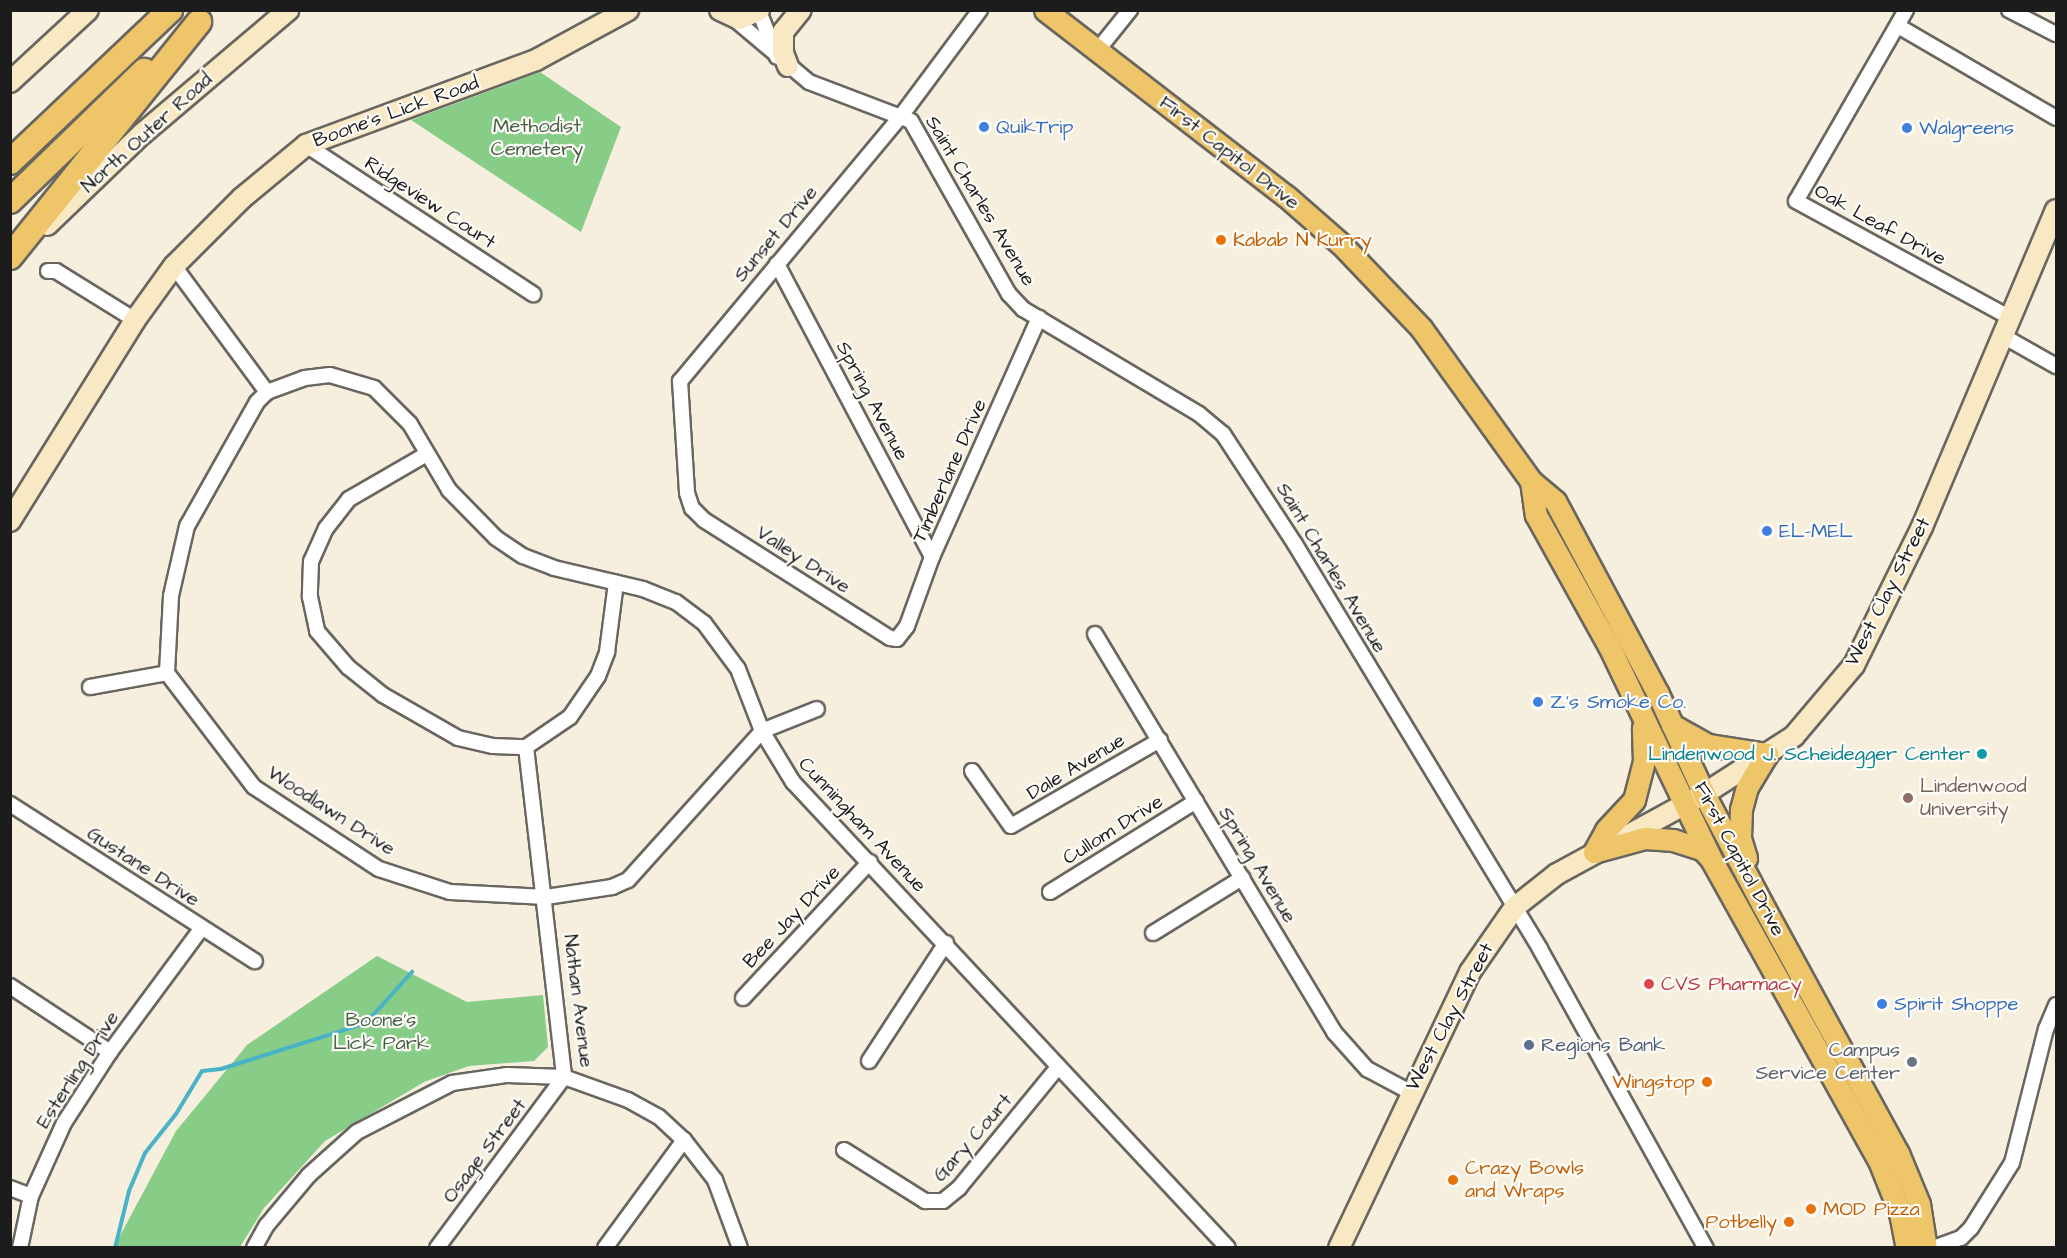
<!DOCTYPE html>
<meta charset="utf-8">
<style>
body{margin:0}
#map{position:relative;width:2067px;height:1258px;overflow:hidden;background:#f7efde;font-family:"Architects Daughter",sans-serif}
div>[style]{position:absolute}
[style*='--x']{left:calc(var(--x)*1px);top:calc(var(--y)*1px);width:calc(var(--w)*1px);rotate:calc(var(--a)*1deg)}
.green>*{inset:0;background:#87cd88}
.stream>*{height:4px;margin:-2px;padding:0 2px;transform-origin:2px;border-radius:2px;background:#49b2c7}
.roads{filter:drop-shadow(2px 0 #696660) drop-shadow(-2px 0 #696660) drop-shadow(0 2px #696660) drop-shadow(0 -2px #696660)}
.street>*{height:14px;margin:-7px;padding:0 7px;transform-origin:7px;border-radius:7px;background:#fff}
.secondary>*{height:20px;margin:-10px;padding:0 10px;transform-origin:10px;border-radius:10px;background:#f8e8c3}
.primary>*{height:21px;margin:-10.5px;padding:0 10.5px;transform-origin:10.5px;border-radius:10.5px;background:#eec569}
.highway>*{height:24px;margin:-12px;padding:0 12px;transform-origin:12px;border-radius:12px;background:#eec569}
.dots>*{width:16px;height:16px;translate:-50% -50%;box-sizing:border-box;border:3px solid #fdfcf7;border-radius:50%}
span{translate:-50% -50%;white-space:nowrap;text-align:center;line-height:1.15;-webkit-text-stroke:4.5px #fdfcf7;paint-order:stroke}
.street-label{font-size:20px;color:#1c1c1c}
.park-label{font-size:20px;color:#476347}
.shop-label{font-size:20px;color:#366cbe}
.left{translate:0 -50%;text-align:left}
.food-label{font-size:20px;color:#c56008}
.right{translate:-100% -50%;text-align:right}
.culture-label{font-size:20px;color:#0d838f}
.education-label{font-size:20px;color:#785e54}
.health-label{font-size:20px;color:#be3a42}
.service-label{font-size:20px;color:#4e5e75}
.worship-label{font-size:20px;color:#5b616d}
.frame{position:absolute;inset:0;border:12px solid #1c1c1c;pointer-events:none}
</style>
<div id="map">
<div class="green">
<i style="clip-path:polygon(540px 72px,621px 127px,581px 232px,411px 120px)"></i>
<i style="clip-path:polygon(377px 956px,467px 1002px,543px 995px,548px 1047px,534px 1061px,469px 1066px,424px 1082px,325px 1141px,264px 1208px,240px 1247px,114px 1247px,176px 1131px,247px 1045px)"></i>
</div>
<div class="stream">
<i style="--x:115;--y:1248;--w:59;--a:-76.2"></i>
<i style="--x:129;--y:1191;--w:41;--a:-67.2"></i>
<i style="--x:145;--y:1153;--w:50;--a:-51.5"></i>
<i style="--x:176;--y:1114;--w:50;--a:-58.8"></i>
<i style="--x:202;--y:1071;--w:19;--a:-6"></i>
<i style="--x:221;--y:1069;--w:152;--a:-17.6"></i>
<i style="--x:366;--y:1023;--w:69;--a:-48"></i>
</div>
<div class="roads">
<div class="street">
<i style="--x:980;--y:10;--w:132;--a:126.7"></i>
<i style="--x:901;--y:116;--w:345;--a:129.8"></i>
<i style="--x:680;--y:381;--w:112;--a:86.4"></i>
<i style="--x:687;--y:493;--w:16;--a:72"></i>
<i style="--x:692;--y:508;--w:17;--a:45"></i>
<i style="--x:704;--y:520;--w:220;--a:32.4"></i>
<i style="--x:890;--y:638;--w:7;--a:8"></i>
<i style="--x:897;--y:639;--w:16;--a:-52"></i>
<i style="--x:907;--y:626;--w:73;--a:-70.1"></i>
<i style="--x:932;--y:557;--w:262;--a:-65.9"></i>
<i style="--x:1906;--y:10;--w:220;--a:119.9"></i>
<i style="--x:1796;--y:201;--w:246;--a:28.6"></i>
<i style="--x:2009;--y:10;--w:53;--a:27.1"></i>
<i style="--x:759;--y:11;--w:49;--a:68.6"></i>
<i style="--x:733;--y:18;--w:99;--a:40.1"></i>
<i style="--x:809;--y:82;--w:109;--a:20.9"></i>
<i style="--x:911;--y:121;--w:199;--a:60.5"></i>
<i style="--x:1009;--y:294;--w:21;--a:47"></i>
<i style="--x:1023;--y:309;--w:205;--a:30.8"></i>
<i style="--x:1199;--y:414;--w:31;--a:40"></i>
<i style="--x:1223;--y:434;--w:131;--a:56.8"></i>
<i style="--x:1295;--y:544;--w:473;--a:58.8"></i>
<i style="--x:1540;--y:949;--w:342;--a:61"></i>
<i style="--x:1898;--y:26;--w:183;--a:30.2"></i>
<i style="--x:1097;--y:51;--w:53;--a:-51.2"></i>
<i style="--x:306;--y:145;--w:272;--a:33.3"></i>
<i style="--x:777;--y:264;--w:331;--a:62.1"></i>
<i style="--x:174;--y:266;--w:157;--a:53.6"></i>
<i style="--x:267;--y:392;--w:40;--a:-20.2"></i>
<i style="--x:305;--y:378;--w:25;--a:-7"></i>
<i style="--x:330;--y:375;--w:46;--a:16.5"></i>
<i style="--x:374;--y:388;--w:51;--a:45"></i>
<i style="--x:410;--y:424;--w:77;--a:59.4"></i>
<i style="--x:449;--y:490;--w:67;--a:45.6"></i>
<i style="--x:496;--y:538;--w:32;--a:34"></i>
<i style="--x:523;--y:556;--w:33;--a:21"></i>
<i style="--x:554;--y:568;--w:91;--a:13.3"></i>
<i style="--x:643;--y:589;--w:35;--a:22"></i>
<i style="--x:676;--y:602;--w:35;--a:37"></i>
<i style="--x:704;--y:623;--w:57;--a:53.5"></i>
<i style="--x:738;--y:669;--w:66;--a:68.8"></i>
<i style="--x:762;--y:731;--w:60;--a:58.7"></i>
<i style="--x:793;--y:782;--w:637;--a:46.97"></i>
<i style="--x:48;--y:271;--w:8;--a:0"></i>
<i style="--x:56;--y:271;--w:93;--a:31.8"></i>
<i style="--x:2005;--y:337;--w:59;--a:29.6"></i>
<i style="--x:267;--y:392;--w:14;--a:135"></i>
<i style="--x:257;--y:402;--w:142;--a:119.4"></i>
<i style="--x:187;--y:526;--w:72;--a:102.9"></i>
<i style="--x:171;--y:596;--w:77;--a:93"></i>
<i style="--x:167;--y:673;--w:143;--a:52.7"></i>
<i style="--x:254;--y:787;--w:149;--a:33.3"></i>
<i style="--x:379;--y:869;--w:75;--a:17.9"></i>
<i style="--x:450;--y:892;--w:96;--a:3"></i>
<i style="--x:546;--y:897;--w:67;--a:-8.6"></i>
<i style="--x:612;--y:887;--w:17;--a:-24"></i>
<i style="--x:628;--y:880;--w:200;--a:-48"></i>
<i style="--x:762;--y:731;--w:59;--a:-21.8"></i>
<i style="--x:425;--y:455;--w:88;--a:149.9"></i>
<i style="--x:349;--y:499;--w:37;--a:128"></i>
<i style="--x:326;--y:528;--w:36;--a:114"></i>
<i style="--x:311;--y:561;--w:36;--a:92"></i>
<i style="--x:310;--y:597;--w:35;--a:78"></i>
<i style="--x:317;--y:631;--w:48;--a:49.3"></i>
<i style="--x:348;--y:667;--w:45;--a:38.7"></i>
<i style="--x:383;--y:695;--w:86;--a:29.8"></i>
<i style="--x:458;--y:738;--w:36;--a:13"></i>
<i style="--x:493;--y:746;--w:33;--a:2"></i>
<i style="--x:526;--y:747;--w:53;--a:-34.3"></i>
<i style="--x:570;--y:717;--w:50;--a:-55.7"></i>
<i style="--x:598;--y:676;--w:26;--a:-69"></i>
<i style="--x:607;--y:652;--w:70;--a:-82.6"></i>
<i style="--x:1095;--y:634;--w:464;--a:59"></i>
<i style="--x:1334;--y:1032;--w:50;--a:48.3"></i>
<i style="--x:1367;--y:1069;--w:49;--a:28.1"></i>
<i style="--x:90;--y:687;--w:78;--a:-10.3"></i>
<i style="--x:526;--y:747;--w:332;--a:83.4"></i>
<i style="--x:972;--y:771;--w:67;--a:54.7"></i>
<i style="--x:1011;--y:826;--w:172;--a:-30"></i>
<i style="--x:10;--y:804;--w:291;--a:32.7"></i>
<i style="--x:1050;--y:892;--w:172;--a:-31.9"></i>
<i style="--x:1153;--y:933;--w:105;--a:-31.7"></i>
<i style="--x:10;--y:986;--w:120;--a:33.4"></i>
<i style="--x:743;--y:998;--w:186;--a:-47"></i>
<i style="--x:869;--y:1061;--w:141;--a:-56.9"></i>
<i style="--x:844;--y:1150;--w:96;--a:32.2"></i>
<i style="--x:925;--y:1201;--w:18;--a:0"></i>
<i style="--x:943;--y:1201;--w:21;--a:-39"></i>
<i style="--x:959;--y:1188;--w:156;--a:-50.7"></i>
<i style="--x:10;--y:1188;--w:22;--a:21"></i>
<i style="--x:20;--y:1248;--w:53;--a:-78.1"></i>
<i style="--x:31;--y:1196;--w:80;--a:-65.7"></i>
<i style="--x:64;--y:1123;--w:85;--a:-57.1"></i>
<i style="--x:110;--y:1052;--w:153;--a:-53.5"></i>
<i style="--x:254;--y:1248;--w:26;--a:-61"></i>
<i style="--x:267;--y:1225;--w:65;--a:-50"></i>
<i style="--x:309;--y:1175;--w:64;--a:-41.9"></i>
<i style="--x:357;--y:1132;--w:107;--a:-27.3"></i>
<i style="--x:452;--y:1083;--w:56;--a:-8.3"></i>
<i style="--x:507;--y:1075;--w:57;--a:2"></i>
<i style="--x:564;--y:1077;--w:68;--a:19.8"></i>
<i style="--x:628;--y:1100;--w:35;--a:29"></i>
<i style="--x:659;--y:1117;--w:34;--a:43"></i>
<i style="--x:684;--y:1140;--w:51;--a:52.2"></i>
<i style="--x:715;--y:1180;--w:72;--a:69.8"></i>
<i style="--x:437;--y:1248;--w:213;--a:-53.4"></i>
<i style="--x:605;--y:1248;--w:134;--a:-53.8"></i>
<i style="--x:1933;--y:1248;--w:30;--a:-20"></i>
<i style="--x:1961;--y:1238;--w:14;--a:-45"></i>
<i style="--x:1971;--y:1228;--w:77;--a:-57.8"></i>
<i style="--x:2012;--y:1163;--w:138;--a:-75.8"></i>
<i style="--x:2046;--y:1029;--w:26;--a:-67"></i>
</div>
<div class="secondary">
<i style="--x:720;--y:10;--w:21;--a:25"></i>
<i style="--x:739;--y:19;--w:22;--a:-24"></i>
<i style="--x:788;--y:66;--w:14;--a:-111"></i>
<i style="--x:783;--y:53;--w:21;--a:-90"></i>
<i style="--x:783;--y:32;--w:28;--a:-51"></i>
<i style="--x:10;--y:82;--w:106;--a:-42.7"></i>
<i style="--x:47;--y:225;--w:132;--a:-43.8"></i>
<i style="--x:142;--y:134;--w:192;--a:-40.3"></i>
<i style="--x:10;--y:521;--w:237;--a:-58.1"></i>
<i style="--x:135;--y:320;--w:67;--a:-54.2"></i>
<i style="--x:174;--y:266;--w:96;--a:-45"></i>
<i style="--x:242;--y:198;--w:83;--a:-39.6"></i>
<i style="--x:306;--y:145;--w:245;--a:-20.3"></i>
<i style="--x:536;--y:60;--w:105;--a:-28.5"></i>
<i style="--x:1339;--y:1248;--w:306;--a:-64.6"></i>
<i style="--x:1470;--y:972;--w:79;--a:-55.3"></i>
<i style="--x:1515;--y:907;--w:53;--a:-38.2"></i>
<i style="--x:1557;--y:874;--w:167;--a:-28.6"></i>
<i style="--x:1704;--y:794;--w:107;--a:-32.8"></i>
<i style="--x:1794;--y:736;--w:93;--a:-49.8"></i>
<i style="--x:1854;--y:665;--w:154;--a:-63.8"></i>
<i style="--x:1922;--y:527;--w:344;--a:-67.1"></i>
</div>
<div class="primary">
<i style="--x:1045;--y:10;--w:304;--a:37.7"></i>
<i style="--x:1286;--y:196;--w:74;--a:41.2"></i>
<i style="--x:1342;--y:245;--w:115;--a:46.4"></i>
<i style="--x:1421;--y:328;--w:188;--a:54.3"></i>
<i style="--x:1531;--y:481;--w:31;--a:40"></i>
<i style="--x:1555;--y:501;--w:219;--a:61.9"></i>
<i style="--x:1658;--y:694;--w:110;--a:65.3"></i>
<i style="--x:1704;--y:794;--w:124;--a:62.2"></i>
<i style="--x:1762;--y:904;--w:284;--a:61.4"></i>
<i style="--x:1898;--y:1153;--w:55;--a:67.6"></i>
<i style="--x:1919;--y:1204;--w:45;--a:81"></i>
<i style="--x:1531;--y:481;--w:34;--a:82"></i>
<i style="--x:1536;--y:515;--w:150;--a:60.9"></i>
<i style="--x:1609;--y:646;--w:236;--a:64.4"></i>
<i style="--x:1711;--y:859;--w:348;--a:60.9"></i>
<i style="--x:1880;--y:1163;--w:54;--a:68.2"></i>
<i style="--x:1900;--y:1213;--w:36;--a:79"></i>
<i style="--x:1672;--y:725;--w:41;--a:29.1"></i>
<i style="--x:1708;--y:745;--w:60;--a:8.7"></i>
<i style="--x:1767;--y:754;--w:39;--a:121"></i>
<i style="--x:1747;--y:787;--w:23;--a:105"></i>
<i style="--x:1741;--y:809;--w:29;--a:92"></i>
<i style="--x:1740;--y:838;--w:21;--a:73"></i>
<i style="--x:1594;--y:852;--w:25;--a:-61"></i>
<i style="--x:1606;--y:830;--w:41;--a:-47"></i>
<i style="--x:1634;--y:800;--w:40;--a:-75.6"></i>
<i style="--x:1644;--y:761;--w:33;--a:-92"></i>
<i style="--x:1594;--y:852;--w:53;--a:-15.4"></i>
<i style="--x:1645;--y:838;--w:28;--a:4"></i>
<i style="--x:1673;--y:840;--w:32;--a:18"></i>
<i style="--x:1703;--y:850;--w:12;--a:48"></i>
</div>
<div class="highway">
<i style="--x:10;--y:162;--w:221;--a:-43.5"></i>
<i style="--x:10;--y:201;--w:187;--a:-44.1"></i>
<i style="--x:10;--y:257;--w:302;--a:-51.2"></i>
</div>
</div>
<div class="dots">
<i style="left:984px;top:127px;background:#3f7fe0"></i>
<i style="left:1907px;top:128px;background:#3f7fe0"></i>
<i style="left:1221px;top:240px;background:#e8710a"></i>
<i style="left:1767px;top:531px;background:#3f7fe0"></i>
<i style="left:1538px;top:702px;background:#3f7fe0"></i>
<i style="left:1982px;top:754px;background:#0f9aa8"></i>
<i style="left:1908px;top:798px;background:#8d6e63"></i>
<i style="left:1649px;top:984px;background:#e0444e"></i>
<i style="left:1882px;top:1004px;background:#3f7fe0"></i>
<i style="left:1529px;top:1045px;background:#5c6f8a"></i>
<i style="left:1912px;top:1062px;background:#6b7280"></i>
<i style="left:1707px;top:1082px;background:#e8710a"></i>
<i style="left:1453px;top:1180px;background:#e8710a"></i>
<i style="left:1811px;top:1209px;background:#e8710a"></i>
<i style="left:1789px;top:1222px;background:#e8710a"></i>
</div>
<div class="street-label">
<span style="left:396px;top:112px;rotate:-20deg">Boone's Lick Road</span>
<span style="left:147px;top:133px;rotate:-42deg">North Outer Road</span>
<span style="left:1229px;top:153px;rotate:38deg">First Capitol Drive</span>
<span style="left:980px;top:201px;rotate:59deg">Saint Charles Avenue</span>
<span style="left:430px;top:203px;rotate:33deg">Ridgeview Court</span>
<span style="left:1880px;top:225px;rotate:29deg">Oak Leaf Drive</span>
<span style="left:776px;top:234px;rotate:-50deg">Sunset Drive</span>
<span style="left:872px;top:401px;rotate:62deg">Spring Avenue</span>
<span style="left:950px;top:471px;rotate:-66deg">Timberlane Drive</span>
<span style="left:803px;top:560px;rotate:33deg">Valley Drive</span>
<span style="left:1331px;top:568px;rotate:59deg">Saint Charles Avenue</span>
<span style="left:1888px;top:592px;rotate:-63deg">West Clay Street</span>
<span style="left:1076px;top:767px;rotate:-31deg">Dale Avenue</span>
<span style="left:331px;top:811px;rotate:33deg">Woodlawn Drive</span>
<span style="left:862px;top:825px;rotate:47deg">Cunningham Avenue</span>
<span style="left:1113px;top:830px;rotate:-32deg">Cullom Drive</span>
<span style="left:1739px;top:859px;rotate:62deg">First Capitol Drive</span>
<span style="left:1257px;top:865px;rotate:59deg">Spring Avenue</span>
<span style="left:143px;top:867px;rotate:33deg">Gustane Drive</span>
<span style="left:792px;top:917px;rotate:-47deg">Bee Jay Drive</span>
<span style="left:578px;top:1001px;rotate:83deg">Nathan Avenue</span>
<span style="left:1450px;top:1017px;rotate:-62deg">West Clay Street</span>
<span style="left:78px;top:1070px;rotate:-57deg">Esterling Drive</span>
<span style="left:973px;top:1138px;rotate:-49deg">Gary Court</span>
<span style="left:485px;top:1151px;rotate:-53deg">Osage Street</span>
</div>
<div class="park-label">
<span style="left:537px;top:138px">Methodist<br>Cemetery</span>
<span style="left:381px;top:1032px">Boone's<br>Lick Park</span>
</div>
<div class="shop-label">
<span class="left" style="left:996px;top:127px">QuikTrip</span>
<span class="left" style="left:1919px;top:128px">Walgreens</span>
<span class="left" style="left:1779px;top:531px">EL-MEL</span>
<span class="left" style="left:1550px;top:702px">Z’s Smoke Co.</span>
<span class="left" style="left:1894px;top:1004px">Spirit Shoppe</span>
</div>
<div class="food-label">
<span class="left" style="left:1233px;top:240px">Kabab N Kurry</span>
<span class="right" style="left:1695px;top:1082px">Wingstop</span>
<span class="left" style="left:1465px;top:1180px">Crazy Bowls<br>and Wraps</span>
<span class="left" style="left:1823px;top:1209px">MOD Pizza</span>
<span class="right" style="left:1777px;top:1222px">Potbelly</span>
</div>
<div class="culture-label">
<span class="right" style="left:1970px;top:754px">Lindenwood J. Scheidegger Center</span>
</div>
<div class="education-label">
<span class="left" style="left:1920px;top:798px">Lindenwood<br>University</span>
</div>
<div class="health-label">
<span class="left" style="left:1661px;top:984px">CVS Pharmacy</span>
</div>
<div class="service-label">
<span class="left" style="left:1541px;top:1045px">Regions Bank</span>
</div>
<div class="worship-label">
<span class="right" style="left:1900px;top:1062px">Campus<br>Service Center</span>
</div>
<div class="frame"></div>
</div>
